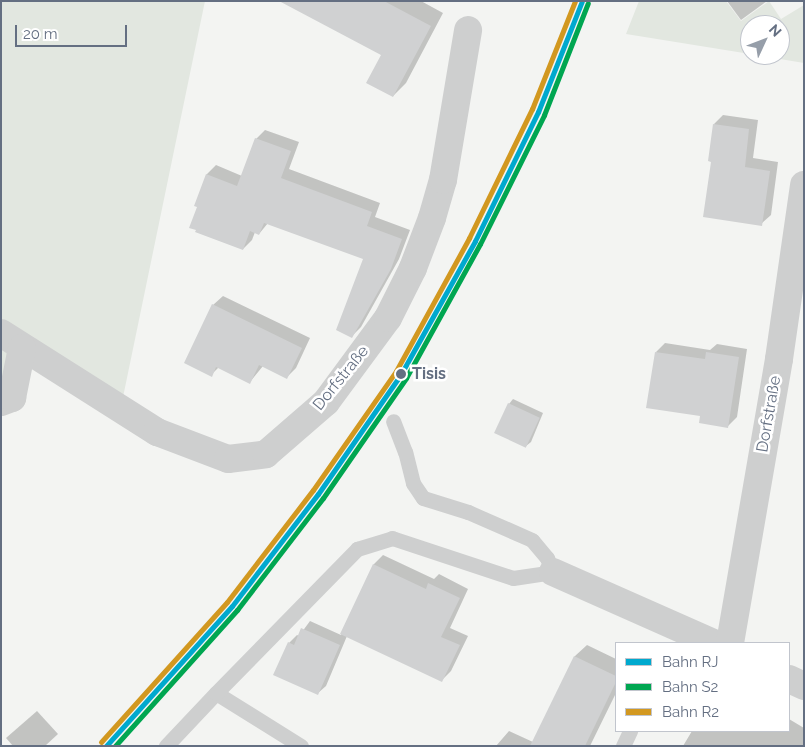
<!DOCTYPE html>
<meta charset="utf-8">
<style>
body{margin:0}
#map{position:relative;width:805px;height:747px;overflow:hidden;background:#f3f4f2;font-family:Raleway,sans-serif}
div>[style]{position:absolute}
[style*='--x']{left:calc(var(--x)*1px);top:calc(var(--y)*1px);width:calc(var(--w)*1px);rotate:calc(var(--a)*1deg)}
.green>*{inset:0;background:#e2e7e0}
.shadow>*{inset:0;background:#0003}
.building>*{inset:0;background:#d0d1d2;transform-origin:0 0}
.lane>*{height:15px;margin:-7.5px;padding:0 7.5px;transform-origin:7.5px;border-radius:7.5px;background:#cecfcf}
.street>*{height:28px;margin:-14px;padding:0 14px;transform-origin:14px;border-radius:14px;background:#cecfcf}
.rail-1>*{height:5px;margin:-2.5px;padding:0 2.5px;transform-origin:2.5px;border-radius:2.5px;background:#00a9ce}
.rail-2>*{height:5px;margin:-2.5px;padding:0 2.5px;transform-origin:2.5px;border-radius:2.5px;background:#00a651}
.rail-3>*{height:5px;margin:-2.5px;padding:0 2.5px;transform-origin:2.5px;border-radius:2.5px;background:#d29820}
.dots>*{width:14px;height:14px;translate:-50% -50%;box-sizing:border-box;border:2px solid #fff;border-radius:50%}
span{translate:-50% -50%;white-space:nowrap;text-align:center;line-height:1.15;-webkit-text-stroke:5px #fff;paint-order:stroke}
.stop-label{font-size:16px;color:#646f82;font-weight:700}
.left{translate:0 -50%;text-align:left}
.street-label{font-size:16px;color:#646f82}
.frame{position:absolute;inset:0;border:2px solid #646f82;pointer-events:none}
.legend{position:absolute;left:615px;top:642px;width:175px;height:90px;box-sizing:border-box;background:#fff;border:1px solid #c1c5cd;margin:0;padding:6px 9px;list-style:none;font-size:15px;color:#646f82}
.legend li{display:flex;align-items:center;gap:10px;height:25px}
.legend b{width:25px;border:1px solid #c1c5cd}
.north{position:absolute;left:740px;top:15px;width:50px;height:50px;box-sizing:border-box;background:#fff;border:1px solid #c1c5cd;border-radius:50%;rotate:47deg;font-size:14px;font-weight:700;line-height:20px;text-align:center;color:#646f82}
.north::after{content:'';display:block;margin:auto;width:18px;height:22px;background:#969ea9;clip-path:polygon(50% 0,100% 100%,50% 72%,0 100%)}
.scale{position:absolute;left:15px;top:25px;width:112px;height:22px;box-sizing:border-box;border:2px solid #646f82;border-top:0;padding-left:6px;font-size:15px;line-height:18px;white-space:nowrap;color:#646f82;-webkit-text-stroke:4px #fff;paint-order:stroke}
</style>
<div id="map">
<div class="green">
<i style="clip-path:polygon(1px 1px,205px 1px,122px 402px,27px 348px,1px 398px)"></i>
<i style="clip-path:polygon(639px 1px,726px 1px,741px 21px,769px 1px,781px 19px,804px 5px,804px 63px,756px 55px,780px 55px,780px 25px,750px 25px,750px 54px,626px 34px)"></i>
</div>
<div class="shadow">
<i style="clip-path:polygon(296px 1px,421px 1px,443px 13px,406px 83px,393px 96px,382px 55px)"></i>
<i style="clip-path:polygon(727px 1px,767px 1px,741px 20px)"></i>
<i style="clip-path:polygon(723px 115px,758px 120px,753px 158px,778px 162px,771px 215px,761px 224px,714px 124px)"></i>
<i style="clip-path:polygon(265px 130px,299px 142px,289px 169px,380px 203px,375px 217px,410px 230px,399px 259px,361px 327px,352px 336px,365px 258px,268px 223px,259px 234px,255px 232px,252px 240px,243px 249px,196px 205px,207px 174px,216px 165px,242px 176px,256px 139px)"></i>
<i style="clip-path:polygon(223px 296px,310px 338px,296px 368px,287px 377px,263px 366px,250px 382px,219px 367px,211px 375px,213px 305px)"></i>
<i style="clip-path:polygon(665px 343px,710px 350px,717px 344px,747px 349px,737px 417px,728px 426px,702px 415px,656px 352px)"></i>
<i style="clip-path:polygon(513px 399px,543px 413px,531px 442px,526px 446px,509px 404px)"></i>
<i style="clip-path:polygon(383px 555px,434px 579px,439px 574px,468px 589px,450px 628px,468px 636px,451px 671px,442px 680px,347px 636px,326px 686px,318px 693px,289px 643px,297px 635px,299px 636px,310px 621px,341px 635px,374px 564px)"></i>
<i style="clip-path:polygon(587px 645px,616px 659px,616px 693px,590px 746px,496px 746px,509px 731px,533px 742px,575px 656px)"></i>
<i style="clip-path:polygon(37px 711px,58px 734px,45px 746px,13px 746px,6px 738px)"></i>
<i style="clip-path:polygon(789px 719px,804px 728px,804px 746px,683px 746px,692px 731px,789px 731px)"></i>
</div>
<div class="building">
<i style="clip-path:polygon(279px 1px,384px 1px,431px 26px,393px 97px,366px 83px,381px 55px)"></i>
<i style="clip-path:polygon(713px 124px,749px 129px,745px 167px,770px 171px,762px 226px,703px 217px,711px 162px,708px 161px)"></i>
<i style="clip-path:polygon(255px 138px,291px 151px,281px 178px,372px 212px,367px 226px,402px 239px,391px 269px,352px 338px,336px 330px,363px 259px,264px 223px,259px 235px,250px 231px,243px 250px,195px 232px,196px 230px,189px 228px,197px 207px,194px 206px,206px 174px,237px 186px)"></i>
<i style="clip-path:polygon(212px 304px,302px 348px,287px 379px,259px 365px,250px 384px,216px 367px,212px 377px,184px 363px)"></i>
<i style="clip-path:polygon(655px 352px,705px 359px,706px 352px,739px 357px,728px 428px,699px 423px,700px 416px,646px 408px)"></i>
<i style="left:508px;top:403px;width:35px;height:33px;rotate:25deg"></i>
<i style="clip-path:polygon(373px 564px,426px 589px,428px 583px,460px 598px,441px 637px,460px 645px,442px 682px,340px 634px)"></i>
<i style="clip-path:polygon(301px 628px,340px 645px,318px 695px,273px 675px,288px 642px,294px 645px)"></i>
<i style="clip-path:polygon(574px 656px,616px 676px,616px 682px,585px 746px,530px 746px)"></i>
</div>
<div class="lane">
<i style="--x:166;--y:746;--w:73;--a:-46.7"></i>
<i style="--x:301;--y:746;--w:100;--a:-148.1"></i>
<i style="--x:216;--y:693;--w:202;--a:-45.6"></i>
<i style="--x:357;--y:549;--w:37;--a:-17"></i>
<i style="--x:392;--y:538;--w:127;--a:18.3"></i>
<i style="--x:513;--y:578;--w:40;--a:-8.5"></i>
<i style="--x:553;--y:572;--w:15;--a:-113"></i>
<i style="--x:547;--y:558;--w:23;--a:-130"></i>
<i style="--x:532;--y:540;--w:70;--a:-156.4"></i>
<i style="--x:468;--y:512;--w:47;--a:-162.7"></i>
<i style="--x:423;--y:498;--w:18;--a:-124"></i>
<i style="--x:413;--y:483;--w:32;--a:-104"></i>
<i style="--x:405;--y:452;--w:33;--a:-111"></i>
<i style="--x:623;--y:746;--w:17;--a:-65"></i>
</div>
<div class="street">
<i style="--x:1;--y:333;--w:185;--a:32.4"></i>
<i style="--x:157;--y:432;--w:76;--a:20.8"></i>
<i style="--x:228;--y:459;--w:38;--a:-7"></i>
<i style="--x:266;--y:454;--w:79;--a:-40.9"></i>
<i style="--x:326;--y:402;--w:104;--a:-53.6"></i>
<i style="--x:388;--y:318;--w:56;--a:-63.4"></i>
<i style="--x:413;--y:268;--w:53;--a:-69.2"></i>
<i style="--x:432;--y:218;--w:40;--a:-74"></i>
<i style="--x:443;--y:180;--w:152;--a:-80.5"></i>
<i style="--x:1;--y:402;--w:12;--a:-20"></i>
<i style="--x:12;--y:398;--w:51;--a:-78.7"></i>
<i style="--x:553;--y:572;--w:175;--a:23.9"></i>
<i style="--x:730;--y:643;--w:288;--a:-80.2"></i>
<i style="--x:779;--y:359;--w:176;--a:-81.8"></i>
<i style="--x:789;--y:679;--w:17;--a:25"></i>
</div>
<div class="rail-1">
<i style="--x:106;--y:746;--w:188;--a:-48"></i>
<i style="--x:232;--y:606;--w:141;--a:-52.5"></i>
<i style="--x:318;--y:494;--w:146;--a:-55.3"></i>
<i style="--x:401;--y:374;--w:152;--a:-60.9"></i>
<i style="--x:475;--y:241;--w:144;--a:-64"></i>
<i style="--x:538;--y:112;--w:119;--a:-68.4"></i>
</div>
<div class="rail-2">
<i style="--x:115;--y:746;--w:183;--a:-48.1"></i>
<i style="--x:237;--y:610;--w:141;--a:-52.5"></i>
<i style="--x:323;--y:498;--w:146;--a:-55.3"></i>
<i style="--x:406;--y:378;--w:153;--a:-61.1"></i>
<i style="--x:480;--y:244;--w:144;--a:-63.6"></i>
<i style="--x:544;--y:115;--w:120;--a:-68.6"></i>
</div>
<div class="rail-3">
<i style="--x:101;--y:742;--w:188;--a:-48"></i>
<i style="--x:227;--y:602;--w:141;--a:-52.5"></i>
<i style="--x:313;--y:490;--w:145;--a:-55.1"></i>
<i style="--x:396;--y:371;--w:152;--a:-61.2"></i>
<i style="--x:469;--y:238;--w:144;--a:-64"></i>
<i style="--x:532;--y:109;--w:116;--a:-68.3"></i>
</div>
<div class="dots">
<i style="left:401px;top:374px;background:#646f82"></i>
</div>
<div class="stop-label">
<span class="left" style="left:412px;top:374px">Tisis</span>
</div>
<div class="street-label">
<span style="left:341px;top:378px;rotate:-51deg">Dorfstraße</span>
<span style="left:769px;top:414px;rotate:-80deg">Dorfstraße</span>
</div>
<div class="frame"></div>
<ul class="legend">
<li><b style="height:6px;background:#00a9ce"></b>Bahn RJ</li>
<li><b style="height:6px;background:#00a651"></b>Bahn S2</li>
<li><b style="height:6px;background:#d29820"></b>Bahn R2</li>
</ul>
<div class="north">N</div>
<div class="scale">20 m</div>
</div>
